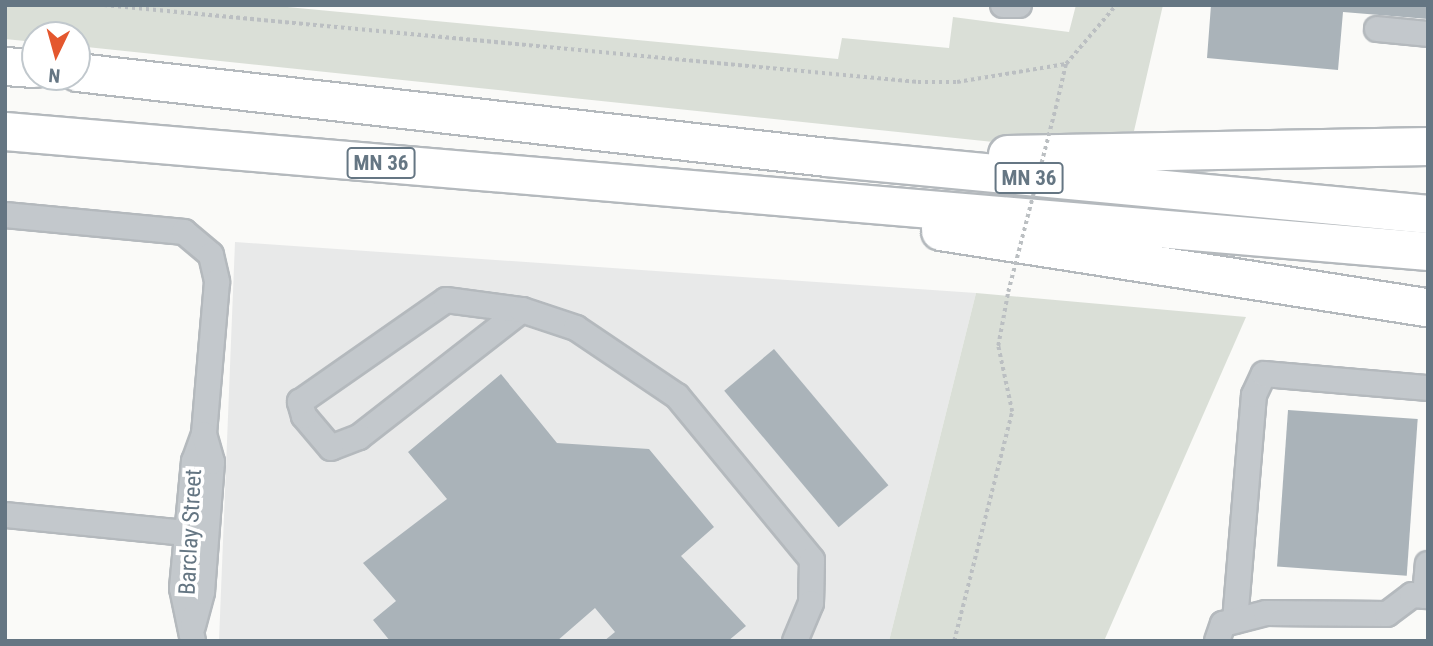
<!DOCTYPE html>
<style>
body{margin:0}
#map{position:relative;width:1433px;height:646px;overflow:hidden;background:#fafaf8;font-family:"Roboto Condensed",sans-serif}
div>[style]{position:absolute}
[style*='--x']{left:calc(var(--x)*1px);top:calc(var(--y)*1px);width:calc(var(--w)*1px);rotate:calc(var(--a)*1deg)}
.built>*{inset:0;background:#e8e9e9}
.green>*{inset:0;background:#dadfd7}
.building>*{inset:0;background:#aab3b9;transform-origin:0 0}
.path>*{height:3.5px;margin-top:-1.75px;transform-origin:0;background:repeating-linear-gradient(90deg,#bbbfc2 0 3.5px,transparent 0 7px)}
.roads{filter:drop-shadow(2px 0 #b4b9bd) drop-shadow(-2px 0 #b4b9bd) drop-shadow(0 2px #b4b9bd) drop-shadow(0 -2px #b4b9bd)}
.minor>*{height:24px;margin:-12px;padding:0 12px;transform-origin:12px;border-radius:12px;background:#c3c8cc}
.highway>*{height:37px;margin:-18.5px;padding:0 18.5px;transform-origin:18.5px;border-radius:18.5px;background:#fff}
.path-bridge>*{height:3.5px;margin-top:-1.75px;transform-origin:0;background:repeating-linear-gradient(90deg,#bbbfc2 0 3.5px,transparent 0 7px)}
span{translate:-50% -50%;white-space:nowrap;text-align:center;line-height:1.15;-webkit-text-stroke:7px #fff;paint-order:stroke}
.shield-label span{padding:2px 5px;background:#fff;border:2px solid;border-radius:5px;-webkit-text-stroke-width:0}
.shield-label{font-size:21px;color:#657683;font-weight:700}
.street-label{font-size:23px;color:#657683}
.frame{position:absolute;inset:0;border:7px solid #657683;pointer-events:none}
.north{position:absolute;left:21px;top:21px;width:70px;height:70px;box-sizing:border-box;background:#fff;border:2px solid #c1c8cd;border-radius:50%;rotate:185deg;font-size:19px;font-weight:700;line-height:28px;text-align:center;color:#657683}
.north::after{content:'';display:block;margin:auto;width:24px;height:32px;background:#e4572e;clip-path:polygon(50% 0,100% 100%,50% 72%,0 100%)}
</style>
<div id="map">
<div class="built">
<i style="clip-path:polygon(235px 242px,976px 293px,889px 641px,219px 641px)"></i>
</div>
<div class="green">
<i style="clip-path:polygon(5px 5px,266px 5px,838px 59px,842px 38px,949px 48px,953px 17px,1069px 32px,1076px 5px,1163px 5px,1134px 131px,1003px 143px,77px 46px,77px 35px,35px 35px,35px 42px,5px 39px)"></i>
<i style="clip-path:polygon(976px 293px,1246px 317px,1104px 641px,889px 641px)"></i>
</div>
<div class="building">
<i style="clip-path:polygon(1211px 5px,1428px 5px,1428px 19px,1343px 12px,1338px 70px,1207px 58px)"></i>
<i style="left:774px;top:349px;width:178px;height:65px;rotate:50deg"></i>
<i style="clip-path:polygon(501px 374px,557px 443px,649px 449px,714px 527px,681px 556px,746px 626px,728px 641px,604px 641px,615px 632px,595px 608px,557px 641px,390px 641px,373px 620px,396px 601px,363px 563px,447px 499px,408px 452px)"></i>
<i style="left:1288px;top:410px;width:130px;height:157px;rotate:4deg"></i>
</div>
<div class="path">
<i style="--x:104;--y:5;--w:818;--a:5.4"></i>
<i style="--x:918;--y:82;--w:39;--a:0"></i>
<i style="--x:957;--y:82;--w:110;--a:-9.4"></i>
<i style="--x:1057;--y:102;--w:39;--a:-77"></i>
<i style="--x:1066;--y:64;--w:77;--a:-49.7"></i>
<i style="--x:954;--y:641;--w:236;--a:-75.8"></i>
<i style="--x:1012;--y:412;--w:67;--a:-102"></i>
<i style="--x:998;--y:346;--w:55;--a:-79.5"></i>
</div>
<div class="roads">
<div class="minor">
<i style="--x:1003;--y:5;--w:16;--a:0"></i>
<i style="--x:1377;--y:29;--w:51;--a:5.6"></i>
<i style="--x:5;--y:215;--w:180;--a:5.4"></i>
<i style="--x:184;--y:232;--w:35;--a:40"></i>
<i style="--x:211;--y:255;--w:28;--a:77"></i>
<i style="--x:217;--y:282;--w:153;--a:94.9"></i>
<i style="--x:204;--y:434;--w:29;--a:110"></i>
<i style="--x:194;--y:461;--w:128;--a:95.4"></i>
<i style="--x:182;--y:588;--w:54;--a:78.3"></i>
<i style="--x:522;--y:310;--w:207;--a:142.1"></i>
<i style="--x:359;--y:437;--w:30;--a:159"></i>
<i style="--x:331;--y:448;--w:42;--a:-130.2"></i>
<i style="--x:304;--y:416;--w:15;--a:-106"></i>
<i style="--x:300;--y:402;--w:178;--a:-34.9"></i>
<i style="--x:446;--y:300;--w:77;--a:7.5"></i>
<i style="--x:522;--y:310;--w:57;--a:18.4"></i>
<i style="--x:576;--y:328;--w:122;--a:34"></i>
<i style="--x:677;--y:396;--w:212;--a:50.5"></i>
<i style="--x:812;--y:560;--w:43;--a:91.3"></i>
<i style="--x:811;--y:603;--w:41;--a:112.8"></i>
<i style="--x:5;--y:515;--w:182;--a:5.7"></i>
<i style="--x:1425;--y:596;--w:32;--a:-85"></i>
<i style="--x:1235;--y:621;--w:227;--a:-85.2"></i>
<i style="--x:1254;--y:395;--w:23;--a:-65"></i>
<i style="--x:1264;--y:374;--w:165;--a:4.9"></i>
<i style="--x:193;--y:626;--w:35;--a:-75"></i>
<i style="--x:202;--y:592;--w:130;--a:-85.6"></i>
<i style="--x:212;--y:462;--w:29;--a:-106"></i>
<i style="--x:1217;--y:641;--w:18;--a:-71"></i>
<i style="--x:1223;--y:624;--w:44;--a:-14.3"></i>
<i style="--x:1266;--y:613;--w:121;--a:0.5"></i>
<i style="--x:1387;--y:614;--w:31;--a:-37"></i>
<i style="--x:1412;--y:595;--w:16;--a:4"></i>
</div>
<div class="highway">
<i style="--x:5;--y:66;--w:30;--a:4"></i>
<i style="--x:77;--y:72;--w:754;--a:6.47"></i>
<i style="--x:826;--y:157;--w:605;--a:5.41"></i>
<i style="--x:5;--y:131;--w:1428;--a:4.82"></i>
<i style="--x:1007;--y:154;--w:421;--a:-1.1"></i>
<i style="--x:940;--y:231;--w:494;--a:8.9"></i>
</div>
</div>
<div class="path-bridge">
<i style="--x:1008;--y:292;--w:196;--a:-75.5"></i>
</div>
<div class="shield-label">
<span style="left:381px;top:163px">MN 36</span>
<span style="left:1029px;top:178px">MN 36</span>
</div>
<div class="street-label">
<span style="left:191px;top:532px;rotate:-87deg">Barclay Street</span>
</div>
<div class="frame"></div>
<div class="north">N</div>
</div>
